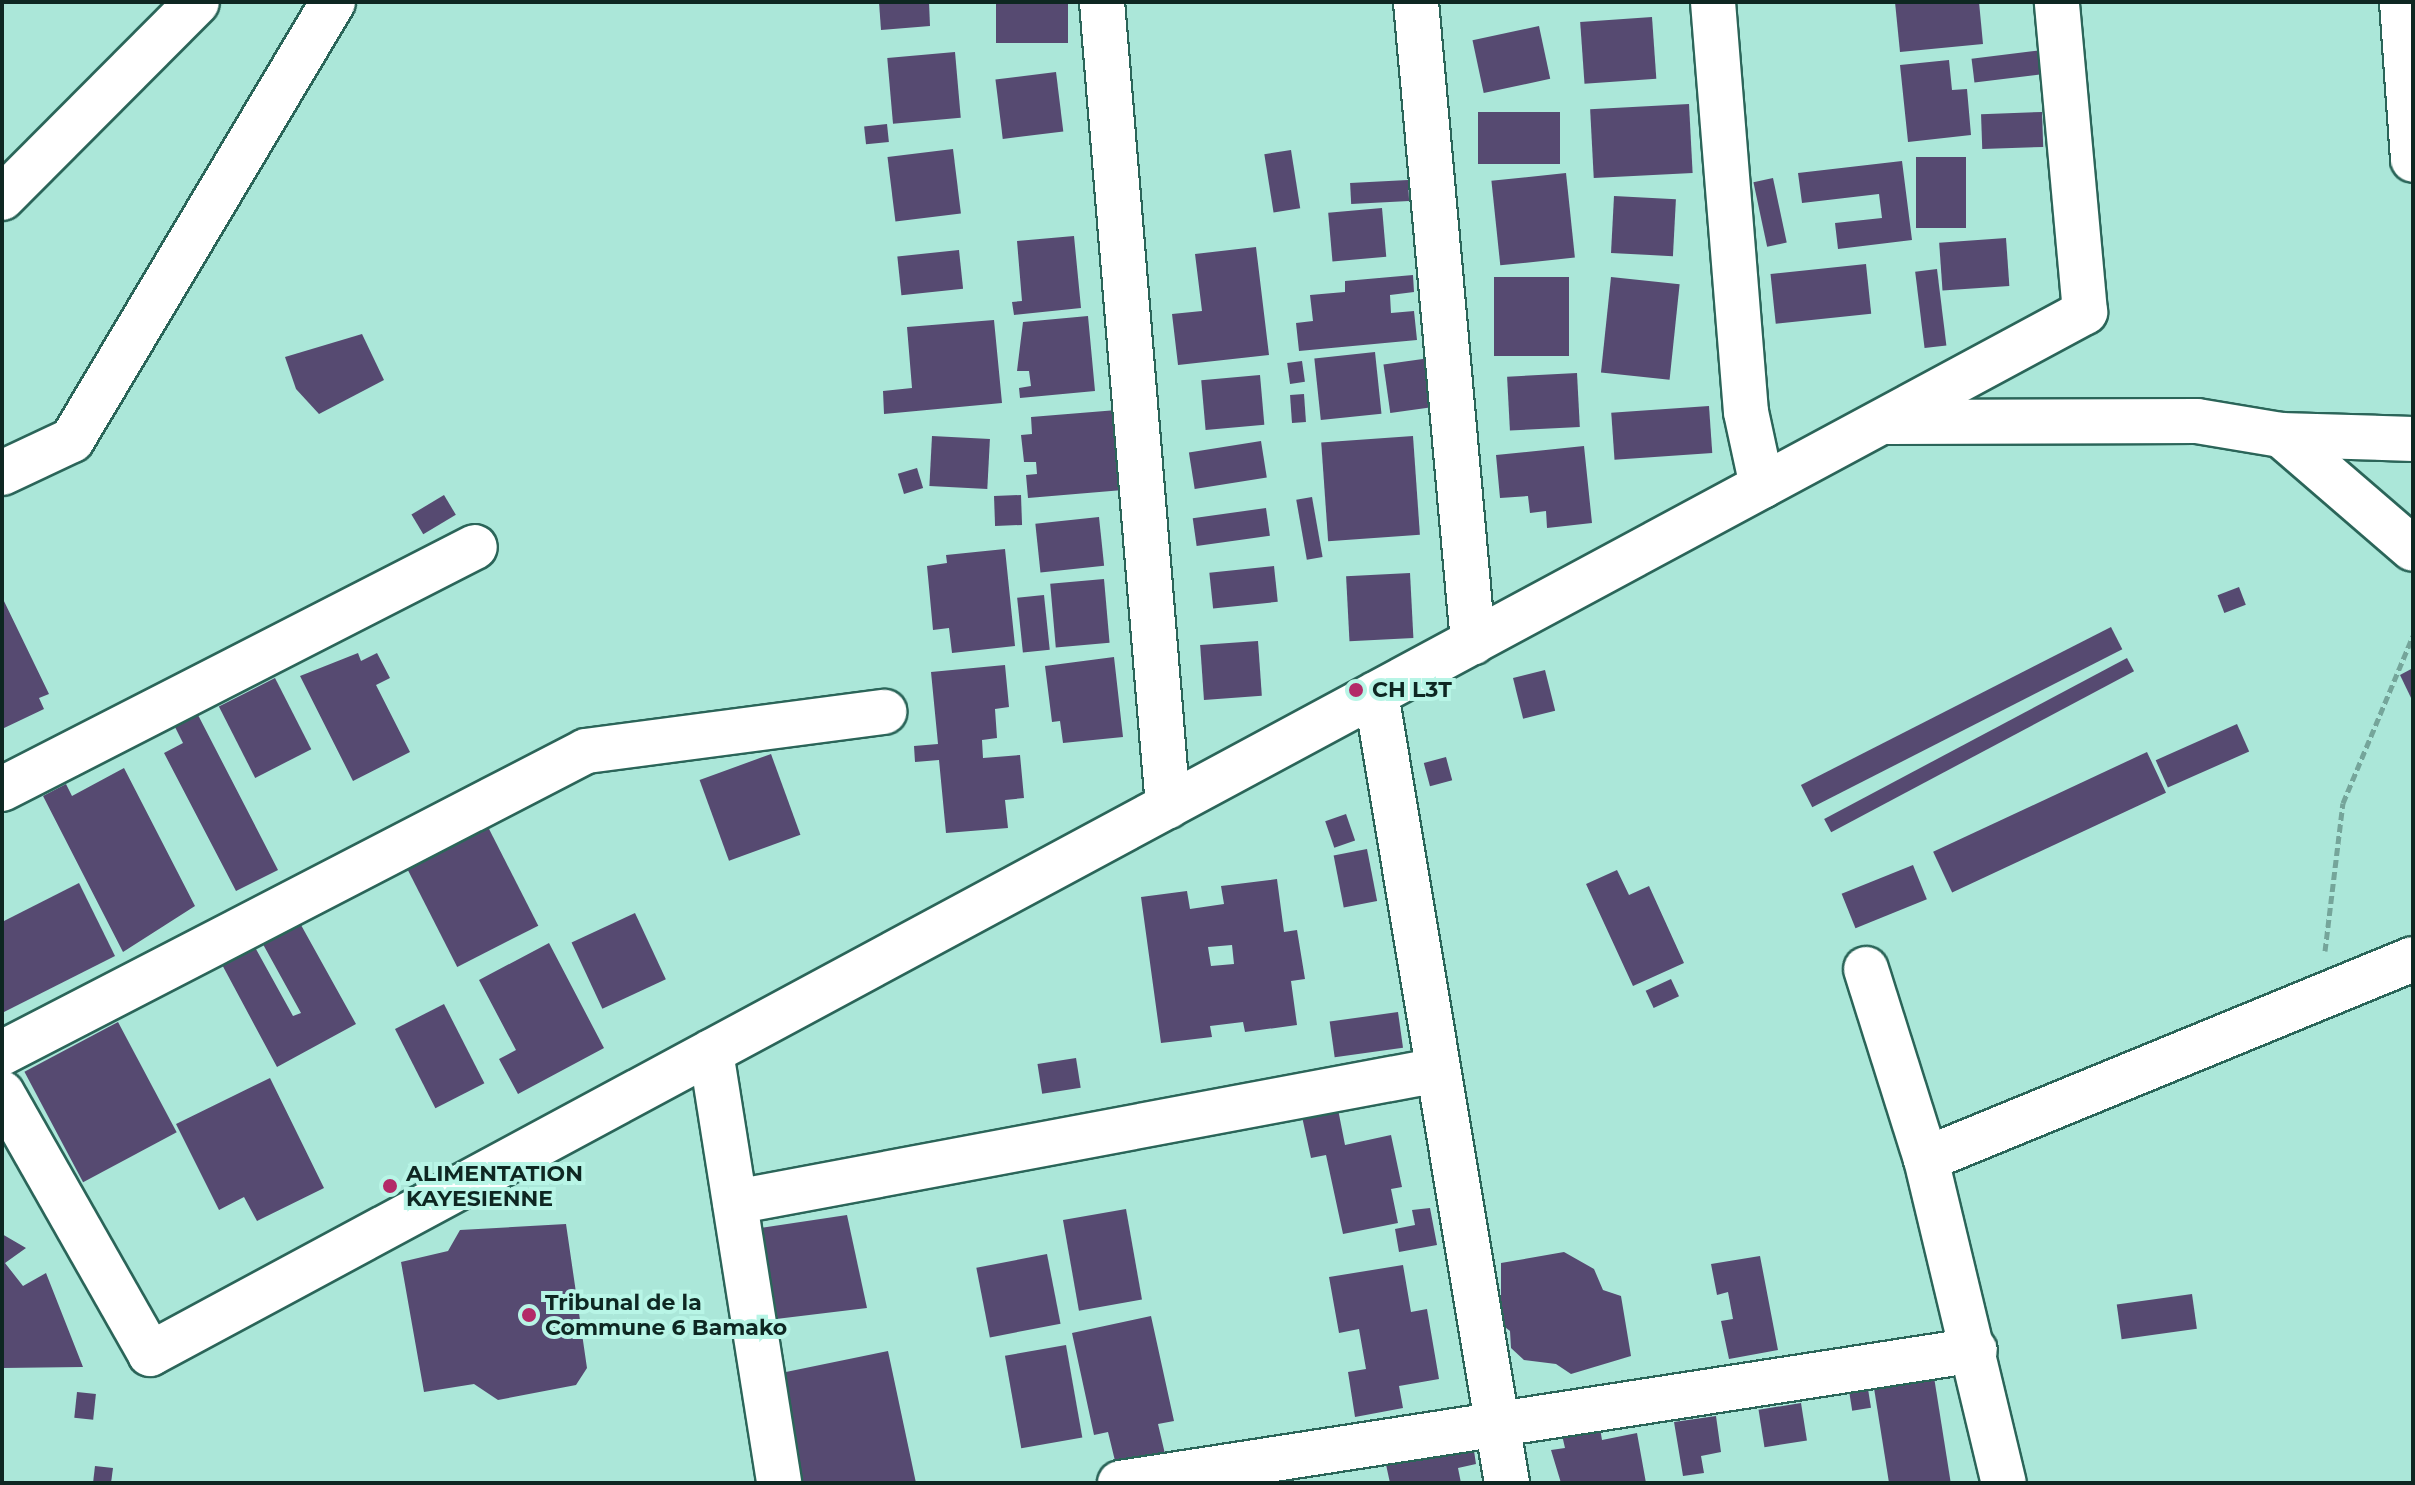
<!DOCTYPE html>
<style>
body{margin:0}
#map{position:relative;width:2415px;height:1485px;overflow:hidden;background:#abe7d9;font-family:Montserrat,sans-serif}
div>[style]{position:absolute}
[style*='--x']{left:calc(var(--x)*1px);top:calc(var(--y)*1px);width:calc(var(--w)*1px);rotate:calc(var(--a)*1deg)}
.building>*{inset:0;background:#564a71;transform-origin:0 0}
.path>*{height:5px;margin-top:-2.5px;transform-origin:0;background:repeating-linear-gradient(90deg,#75a59a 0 8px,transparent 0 12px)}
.roads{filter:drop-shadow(2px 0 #2b6559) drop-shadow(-2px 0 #2b6559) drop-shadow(0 2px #2b6559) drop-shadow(0 -2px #2b6559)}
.minor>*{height:44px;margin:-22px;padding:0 22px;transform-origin:22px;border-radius:22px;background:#fff}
.dots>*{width:22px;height:22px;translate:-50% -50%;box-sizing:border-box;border:4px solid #b8f5e6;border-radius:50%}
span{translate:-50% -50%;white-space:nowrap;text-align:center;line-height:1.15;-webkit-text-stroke:8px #b8f5e6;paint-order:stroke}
.poi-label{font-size:22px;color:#0e2722;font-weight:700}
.left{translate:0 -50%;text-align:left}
.frame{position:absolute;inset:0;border:4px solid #0e2722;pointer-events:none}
</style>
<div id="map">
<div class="building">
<i style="clip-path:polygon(879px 2px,929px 2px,930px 26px,881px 30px)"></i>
<i style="left:996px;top:2px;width:72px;height:41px"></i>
<i style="clip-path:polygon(1895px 2px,1979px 2px,1983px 44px,1900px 52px)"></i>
<i style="left:1652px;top:17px;width:62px;height:72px;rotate:86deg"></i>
<i style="left:1539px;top:26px;width:54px;height:68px;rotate:78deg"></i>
<i style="left:2043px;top:50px;width:24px;height:72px;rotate:83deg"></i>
<i style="left:955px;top:52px;width:66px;height:68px;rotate:85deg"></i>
<i style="clip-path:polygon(1949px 60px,1952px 90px,1967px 89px,1971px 135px,1908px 142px,1900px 65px)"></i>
<i style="left:1056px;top:72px;width:60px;height:61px;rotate:83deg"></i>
<i style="left:1689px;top:104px;width:69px;height:99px;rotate:87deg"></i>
<i style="left:1560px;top:112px;width:52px;height:82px;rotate:90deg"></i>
<i style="left:2042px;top:112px;width:35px;height:61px;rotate:88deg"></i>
<i style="left:887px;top:124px;width:18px;height:23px;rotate:84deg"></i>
<i style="left:953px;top:149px;width:65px;height:66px;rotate:83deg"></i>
<i style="left:1291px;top:150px;width:59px;height:27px;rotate:81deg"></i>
<i style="left:1916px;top:157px;width:50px;height:71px"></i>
<i style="clip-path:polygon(1902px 161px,1912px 240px,1838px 249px,1835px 223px,1882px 218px,1879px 194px,1802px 203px,1798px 173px)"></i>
<i style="left:1566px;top:173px;width:85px;height:75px;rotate:84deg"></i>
<i style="left:1773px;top:178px;width:66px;height:20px;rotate:78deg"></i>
<i style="left:1408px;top:180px;width:21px;height:58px;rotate:87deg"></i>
<i style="left:1614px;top:196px;width:62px;height:57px;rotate:3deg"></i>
<i style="left:1382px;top:208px;width:49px;height:54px;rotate:85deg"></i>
<i style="clip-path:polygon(1074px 236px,1081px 308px,1014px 315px,1012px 302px,1022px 301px,1017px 241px)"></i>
<i style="left:2006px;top:238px;width:48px;height:67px;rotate:86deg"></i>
<i style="clip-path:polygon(1256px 247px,1269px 355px,1178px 365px,1172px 314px,1202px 311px,1195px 254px)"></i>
<i style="left:959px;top:250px;width:39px;height:62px;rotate:84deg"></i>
<i style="left:1866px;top:264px;width:50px;height:96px;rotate:84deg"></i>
<i style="left:1937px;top:269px;width:77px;height:22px;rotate:83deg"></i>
<i style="clip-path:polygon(1413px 275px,1414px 292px,1390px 295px,1391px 313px,1414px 311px,1417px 340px,1299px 351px,1296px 323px,1313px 321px,1310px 295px,1345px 292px,1345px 281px)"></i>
<i style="left:1494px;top:277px;width:75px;height:79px"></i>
<i style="left:1611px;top:277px;width:69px;height:96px;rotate:6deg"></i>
<i style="clip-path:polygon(1088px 316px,1095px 391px,1020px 398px,1019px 388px,1031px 386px,1029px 371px,1017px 371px,1023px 322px)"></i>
<i style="clip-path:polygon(994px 320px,1002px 403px,884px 414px,883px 391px,912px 388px,907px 327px)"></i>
<i style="clip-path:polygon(362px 334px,384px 380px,319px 414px,296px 389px,285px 357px)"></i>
<i style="left:1375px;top:352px;width:62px;height:61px;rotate:84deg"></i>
<i style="left:1430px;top:358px;width:49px;height:47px;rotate:82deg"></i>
<i style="left:1302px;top:361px;width:21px;height:15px;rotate:82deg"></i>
<i style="left:1577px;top:373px;width:54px;height:70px;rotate:87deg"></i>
<i style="left:1260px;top:375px;width:50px;height:59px;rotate:85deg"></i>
<i style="left:1304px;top:394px;width:28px;height:14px;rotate:86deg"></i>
<i style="left:1709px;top:406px;width:47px;height:98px;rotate:86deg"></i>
<i style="clip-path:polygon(1117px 410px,1123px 490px,1028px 498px,1026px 475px,1037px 474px,1036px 462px,1024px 462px,1021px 435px,1032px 434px,1031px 417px)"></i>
<i style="left:932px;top:436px;width:58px;height:50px;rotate:3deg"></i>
<i style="left:1413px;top:436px;width:99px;height:92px;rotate:86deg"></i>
<i style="left:1261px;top:441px;width:37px;height:73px;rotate:81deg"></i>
<i style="clip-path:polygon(1584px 446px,1592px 523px,1547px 528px,1546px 511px,1530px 513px,1528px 496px,1500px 498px,1496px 455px)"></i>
<i style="left:917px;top:468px;width:21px;height:20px;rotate:73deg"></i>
<i style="left:444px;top:495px;width:23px;height:38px;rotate:59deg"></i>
<i style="left:1021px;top:495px;width:30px;height:27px;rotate:88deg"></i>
<i style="left:1312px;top:497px;width:61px;height:16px;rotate:80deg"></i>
<i style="left:1266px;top:508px;width:28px;height:74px;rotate:82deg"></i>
<i style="left:1099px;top:517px;width:49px;height:64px;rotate:84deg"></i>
<i style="clip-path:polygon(1005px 549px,1015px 646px,952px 653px,949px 628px,933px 630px,927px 566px,947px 563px,946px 555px)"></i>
<i style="left:1274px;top:566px;width:36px;height:65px;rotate:84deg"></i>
<i style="left:1410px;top:573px;width:65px;height:64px;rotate:87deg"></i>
<i style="left:1104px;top:579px;width:64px;height:54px;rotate:85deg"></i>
<i style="left:2239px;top:587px;width:19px;height:23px;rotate:69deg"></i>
<i style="left:1044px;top:595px;width:55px;height:27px;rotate:84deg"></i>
<i style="clip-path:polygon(2px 597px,49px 694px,39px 698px,44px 709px,2px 729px)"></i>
<i style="left:2111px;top:627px;width:25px;height:348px;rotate:63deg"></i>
<i style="left:1258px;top:641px;width:55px;height:58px;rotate:86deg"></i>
<i style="clip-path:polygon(358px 653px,361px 661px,377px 653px,390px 678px,376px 685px,410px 752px,353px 781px,300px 676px)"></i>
<i style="clip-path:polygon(1114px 657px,1123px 737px,1063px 743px,1060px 721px,1052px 722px,1045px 666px)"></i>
<i style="left:2127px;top:658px;width:15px;height:343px;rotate:62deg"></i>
<i style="clip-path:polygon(1005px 665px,1009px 707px,995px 709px,997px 738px,982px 740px,983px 758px,1020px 755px,1024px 798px,1005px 800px,1008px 828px,946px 833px,939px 760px,915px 762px,914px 746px,938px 744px,931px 672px)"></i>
<i style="clip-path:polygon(2413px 668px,2413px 702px,2400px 675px)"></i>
<i style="left:1545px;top:670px;width:42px;height:33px;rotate:76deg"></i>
<i style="left:275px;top:678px;width:80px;height:63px;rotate:63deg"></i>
<i style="clip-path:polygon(198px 715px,278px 870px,236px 891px,164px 753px,183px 743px,175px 727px)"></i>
<i style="left:2237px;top:724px;width:30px;height:89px;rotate:66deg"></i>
<i style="left:2147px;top:752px;width:45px;height:236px;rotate:65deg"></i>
<i style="left:771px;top:754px;width:86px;height:76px;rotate:70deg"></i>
<i style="left:1446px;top:757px;width:24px;height:23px;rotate:75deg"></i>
<i style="clip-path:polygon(124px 768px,195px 906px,123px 952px,43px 796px,66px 784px,72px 796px)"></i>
<i style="left:1346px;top:814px;width:28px;height:22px;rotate:71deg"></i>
<i style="left:487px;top:825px;width:113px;height:91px;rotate:63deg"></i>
<i style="left:1367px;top:849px;width:53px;height:34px;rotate:79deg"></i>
<i style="left:1913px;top:865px;width:37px;height:77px;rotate:68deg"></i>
<i style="clip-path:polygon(1617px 870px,1629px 895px,1649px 886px,1684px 963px,1633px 986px,1586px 884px)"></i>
<i style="clip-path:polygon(evenodd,1277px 879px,1284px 932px,1297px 930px,1305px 979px,1291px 981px,1297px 1025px,1245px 1032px,1243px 1022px,1210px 1026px,1212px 1037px,1161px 1043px,1141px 897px,1187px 891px,1190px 909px,1224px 904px,1221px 886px,1277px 879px,1232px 945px,1234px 964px,1211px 966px,1208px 947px,1232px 945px)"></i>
<i style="clip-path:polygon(79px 883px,115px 956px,2px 1013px,2px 922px)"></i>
<i style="left:635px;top:913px;width:73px;height:70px;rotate:65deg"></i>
<i style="clip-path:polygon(296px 916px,356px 1024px,277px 1067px,219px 959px,251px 940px,293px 1016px,301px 1013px,259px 937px)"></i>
<i style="clip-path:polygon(549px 943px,604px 1048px,518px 1094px,499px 1059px,516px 1050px,479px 980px)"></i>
<i style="left:1671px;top:979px;width:19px;height:28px;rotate:65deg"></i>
<i style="left:444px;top:1004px;width:89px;height:55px;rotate:63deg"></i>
<i style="left:1398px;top:1012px;width:36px;height:69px;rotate:82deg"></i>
<i style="left:118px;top:1022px;width:125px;height:106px;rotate:62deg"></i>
<i style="left:1076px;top:1058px;width:30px;height:39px;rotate:81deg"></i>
<i style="clip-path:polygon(270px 1078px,324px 1188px,257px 1221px,244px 1197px,219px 1210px,176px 1124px)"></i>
<i style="clip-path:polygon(1337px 1104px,1345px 1145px,1391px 1135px,1402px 1187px,1391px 1189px,1398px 1223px,1343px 1234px,1326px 1155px,1311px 1158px,1301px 1112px)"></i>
<i style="clip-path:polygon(1430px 1208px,1437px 1245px,1399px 1252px,1395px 1229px,1415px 1225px,1412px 1210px)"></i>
<i style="left:1126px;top:1209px;width:92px;height:64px;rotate:80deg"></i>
<i style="clip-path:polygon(847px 1215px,867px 1308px,776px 1319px,747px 1230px)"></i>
<i style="clip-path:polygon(566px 1224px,587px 1368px,576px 1385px,498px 1400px,474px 1384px,424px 1392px,401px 1262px,448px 1251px,460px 1230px)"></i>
<i style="clip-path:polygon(2px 1234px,26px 1248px,5px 1263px,23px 1286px,46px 1273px,83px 1367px,2px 1368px)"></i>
<i style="clip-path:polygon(1564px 1252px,1594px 1269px,1603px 1290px,1621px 1296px,1631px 1356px,1571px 1374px,1556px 1364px,1524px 1360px,1511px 1348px,1510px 1331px,1501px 1324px,1501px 1263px)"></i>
<i style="left:1047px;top:1254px;width:71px;height:72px;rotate:79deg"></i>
<i style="clip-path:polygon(1760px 1256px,1778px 1350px,1729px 1359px,1721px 1321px,1733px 1319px,1728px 1292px,1717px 1295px,1711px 1264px)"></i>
<i style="clip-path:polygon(1403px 1265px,1411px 1312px,1427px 1309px,1439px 1379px,1399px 1386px,1403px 1408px,1355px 1417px,1348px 1372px,1366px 1369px,1359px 1329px,1339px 1333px,1329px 1277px)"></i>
<i style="left:2192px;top:1294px;width:35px;height:76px;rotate:82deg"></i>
<i style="clip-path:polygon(1151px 1316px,1174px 1421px,1158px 1424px,1165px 1454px,1116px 1465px,1108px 1432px,1094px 1435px,1072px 1333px)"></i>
<i style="left:1066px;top:1345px;width:94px;height:62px;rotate:80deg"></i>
<i style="clip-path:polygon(888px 1351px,916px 1483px,803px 1483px,781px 1373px)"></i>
<i style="left:1934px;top:1377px;width:107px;height:61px;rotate:81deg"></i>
<i style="left:1868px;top:1389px;width:19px;height:19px;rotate:81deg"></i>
<i style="left:77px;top:1392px;width:19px;height:26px;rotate:6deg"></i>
<i style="left:1801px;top:1403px;width:38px;height:43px;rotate:81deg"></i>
<i style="clip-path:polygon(1716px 1416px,1721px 1452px,1701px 1456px,1704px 1473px,1683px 1476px,1674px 1422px)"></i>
<i style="clip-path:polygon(1600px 1428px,1602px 1440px,1637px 1433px,1646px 1483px,1561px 1483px,1551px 1450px,1565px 1448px,1562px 1435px)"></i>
<i style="clip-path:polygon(1473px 1444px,1476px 1464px,1458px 1468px,1461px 1483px,1390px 1483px,1385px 1460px)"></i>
<i style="clip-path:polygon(95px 1466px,113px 1468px,111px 1483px,93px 1483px)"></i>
</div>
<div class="path">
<i style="--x:2325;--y:951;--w:149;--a:-83.1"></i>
<i style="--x:2343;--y:803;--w:181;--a:-67.3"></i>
</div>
<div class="roads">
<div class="minor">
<i style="--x:1102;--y:2;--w:807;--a:85.31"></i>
<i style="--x:1416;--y:2;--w:643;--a:84.91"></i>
<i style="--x:1713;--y:2;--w:411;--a:85.4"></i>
<i style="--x:1746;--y:412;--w:76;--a:77.8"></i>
<i style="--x:2402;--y:2;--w:158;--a:86"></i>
<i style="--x:2;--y:198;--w:276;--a:-45.1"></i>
<i style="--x:1888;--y:422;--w:309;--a:-0.2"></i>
<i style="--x:2197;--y:421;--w:85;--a:9.5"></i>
<i style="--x:2281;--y:435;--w:132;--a:1.7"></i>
<i style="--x:2281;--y:435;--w:174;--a:40.8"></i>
<i style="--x:2;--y:473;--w:77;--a:-25.2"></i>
<i style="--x:72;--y:440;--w:510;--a:-59.21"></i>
<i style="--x:1376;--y:694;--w:800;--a:80.57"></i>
<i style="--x:2;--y:789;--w:531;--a:-27.1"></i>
<i style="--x:1866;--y:969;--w:199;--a:72.5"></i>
<i style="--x:1926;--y:1159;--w:333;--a:76.5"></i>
<i style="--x:711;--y:1052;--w:436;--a:81"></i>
<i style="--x:2;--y:1053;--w:657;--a:-27.34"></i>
<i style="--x:586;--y:751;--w:301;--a:-7.5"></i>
<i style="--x:2;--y:1093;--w:300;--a:60.4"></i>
<i style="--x:150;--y:1354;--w:2198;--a:-28.3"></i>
<i style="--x:2085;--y:312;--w:311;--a:-95.2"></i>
<i style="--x:1926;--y:1159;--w:526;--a:-22.33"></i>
<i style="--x:735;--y:1202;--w:715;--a:-10.63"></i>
<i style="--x:1120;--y:1483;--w:865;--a:-8.84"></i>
</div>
</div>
<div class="dots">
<i style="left:1356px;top:690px;background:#b32a68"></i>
<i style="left:390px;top:1186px;background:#b32a68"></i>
<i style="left:529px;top:1315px;background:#b32a68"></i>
</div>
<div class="poi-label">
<span class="left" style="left:1372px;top:690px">CH L3T</span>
<span class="left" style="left:406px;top:1186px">ALIMENTATION<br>KAYESIENNE</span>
<span class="left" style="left:545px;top:1315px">Tribunal de la<br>Commune 6 Bamako</span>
</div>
<div class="frame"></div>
</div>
